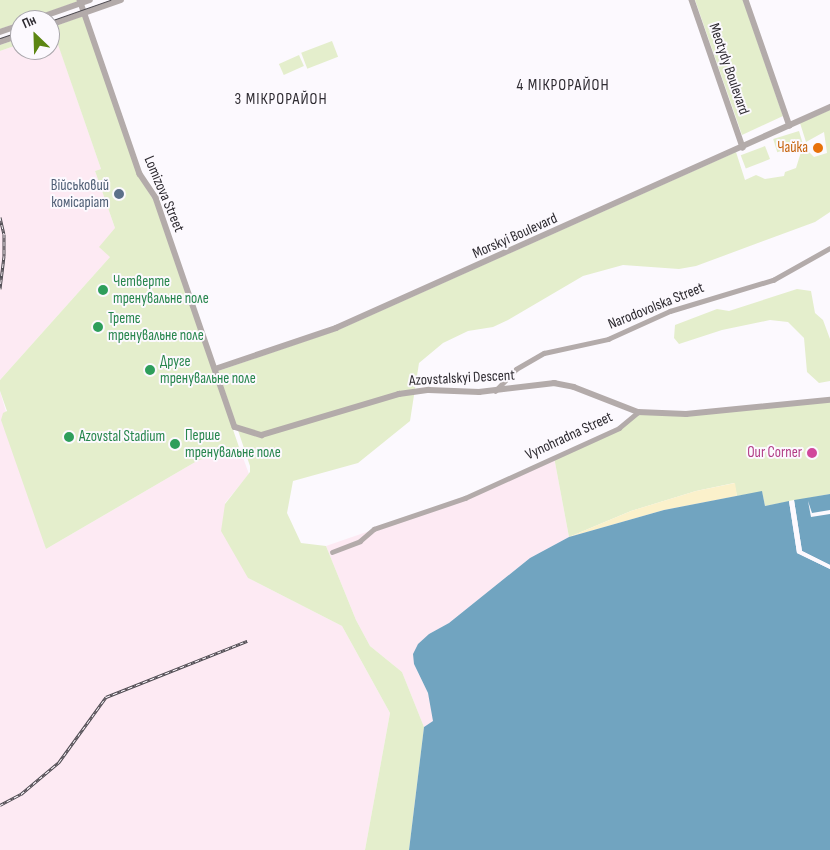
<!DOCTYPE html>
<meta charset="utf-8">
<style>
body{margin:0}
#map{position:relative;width:830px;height:850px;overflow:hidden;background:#fcf9fe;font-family:"Sofia Sans Condensed",sans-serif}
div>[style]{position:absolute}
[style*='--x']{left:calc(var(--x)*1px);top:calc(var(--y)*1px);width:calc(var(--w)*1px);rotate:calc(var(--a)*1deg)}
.industrial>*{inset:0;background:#fdeaf3}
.green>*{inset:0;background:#e4eecc;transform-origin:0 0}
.sand>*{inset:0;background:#fbf1cb}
.water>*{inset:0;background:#71a4c0}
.pier>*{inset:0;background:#fcf9fe}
.minor>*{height:4.5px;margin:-2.25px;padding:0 2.25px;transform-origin:2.25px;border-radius:2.25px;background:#b3abaa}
.tertiary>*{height:5.5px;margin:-2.75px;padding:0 2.75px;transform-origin:2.75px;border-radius:2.75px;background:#b3abaa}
.tram>*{height:1px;margin:-0.5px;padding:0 0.5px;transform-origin:0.5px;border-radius:0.5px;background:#4c494f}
.rail>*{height:3px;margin-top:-1.5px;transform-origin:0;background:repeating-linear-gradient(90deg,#fcf9fe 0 4px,#4c494f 0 8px);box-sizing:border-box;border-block:1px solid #4c494f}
.dots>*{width:14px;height:14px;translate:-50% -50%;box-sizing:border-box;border:2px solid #fcf9fe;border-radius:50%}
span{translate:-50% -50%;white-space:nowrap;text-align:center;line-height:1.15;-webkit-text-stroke:4px #fcf9fe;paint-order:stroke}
.street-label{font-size:15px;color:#2e2b31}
.food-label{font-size:15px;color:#c56008}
.right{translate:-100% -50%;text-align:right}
.service-label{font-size:15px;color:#4e5e75}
.leisure-label{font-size:15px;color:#27864d}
.left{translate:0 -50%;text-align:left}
.hotel-label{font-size:15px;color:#b23c85}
.neighbourhood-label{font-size:16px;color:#2e2b31;letter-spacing:1px}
.north{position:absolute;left:10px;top:10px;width:50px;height:50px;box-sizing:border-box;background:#fcf9fe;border:1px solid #aaa7ac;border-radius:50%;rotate:336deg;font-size:14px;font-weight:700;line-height:20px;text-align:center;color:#2e2b31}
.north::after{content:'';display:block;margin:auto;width:18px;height:22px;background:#5c8612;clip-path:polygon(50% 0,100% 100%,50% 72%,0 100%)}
</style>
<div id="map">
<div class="industrial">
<i style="clip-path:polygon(54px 32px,101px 169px,95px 171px,115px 228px,110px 257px,0 380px,0 51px,20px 44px,20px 50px,50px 50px,50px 34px)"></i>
<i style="clip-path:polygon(0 391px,46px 549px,197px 461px,239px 447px,249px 474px,225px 503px,248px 578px,342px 626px,390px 713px,365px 850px,0 850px)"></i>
<i style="clip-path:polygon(554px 457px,569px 537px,530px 558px,449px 623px,429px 634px,414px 664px,428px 693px,432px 708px,434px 721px,424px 727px,402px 672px,370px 646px,356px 620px,326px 546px,465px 498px)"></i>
</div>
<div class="green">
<i style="clip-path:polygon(0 0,78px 0,79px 1px,0 29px)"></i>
<i style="clip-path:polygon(695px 0,743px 0,783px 116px,742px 135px)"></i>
<i style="clip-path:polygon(83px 16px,138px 175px,154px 201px,239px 447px,197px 461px,46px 549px,1px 420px,3px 413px,7px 411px,0 391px,0 380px,110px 257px,99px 247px,115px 228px,95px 171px,101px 169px,54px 33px,50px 34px,50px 28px)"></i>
<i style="clip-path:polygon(20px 38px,20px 44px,0 51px,0 45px)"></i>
<i style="left:332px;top:41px;width:17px;height:33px;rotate:69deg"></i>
<i style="left:299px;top:55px;width:12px;height:22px;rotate:66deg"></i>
<i style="clip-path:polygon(830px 110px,830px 212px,815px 222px,696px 266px,679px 269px,623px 265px,583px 276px,508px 320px,493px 327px,468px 331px,443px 343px,419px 363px,410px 421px,358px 463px,293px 481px,287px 513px,301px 543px,326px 546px,356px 620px,370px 646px,402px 672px,424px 727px,409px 850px,365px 850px,390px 713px,342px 626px,248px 578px,221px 531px,225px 504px,250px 472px,250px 466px,218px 371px,338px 330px,736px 152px,745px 180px,756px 175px,765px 179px,784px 176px,785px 172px,796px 168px,801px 152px,806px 149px,814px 157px,827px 153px,824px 132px,806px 142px,800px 123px)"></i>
<i style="left:799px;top:131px;width:14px;height:27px;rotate:73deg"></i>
<i style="left:765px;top:146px;width:14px;height:26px;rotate:69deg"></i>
<i style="clip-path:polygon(797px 289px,811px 291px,815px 313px,823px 320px,830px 339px,830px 381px,819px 383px,807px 372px,804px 338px,788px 322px,770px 320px,722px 330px,679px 344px,674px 338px,675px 325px,717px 309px,729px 311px)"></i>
<i style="clip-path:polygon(830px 400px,830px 494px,765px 506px,762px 492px,737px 496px,734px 483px,696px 491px,631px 511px,569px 537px,554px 457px,619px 428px,638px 412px,673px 414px)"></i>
</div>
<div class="sand">
<i style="clip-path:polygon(735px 483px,737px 496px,664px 510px,569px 537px,631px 511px,696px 491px)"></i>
</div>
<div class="water">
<i style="clip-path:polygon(762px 491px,765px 506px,789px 501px,797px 553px,830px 569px,830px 850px,409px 850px,424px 727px,433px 721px,428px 693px,414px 664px,413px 654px,418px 644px,429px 634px,449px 623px,530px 558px,569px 537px,664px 510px)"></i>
<i style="clip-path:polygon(830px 494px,830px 510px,812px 513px,808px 501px,811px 517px,830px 514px,830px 565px,802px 551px,794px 500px)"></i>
</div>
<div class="pier">
<i style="clip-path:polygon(794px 500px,802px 551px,830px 565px,830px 569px,797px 553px,789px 501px)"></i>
</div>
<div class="minor">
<i style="--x:495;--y:391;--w:30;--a:-46"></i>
<i style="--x:516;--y:369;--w:32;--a:-30"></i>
<i style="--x:544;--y:353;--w:66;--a:-12.3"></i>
<i style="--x:608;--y:339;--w:68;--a:-24.3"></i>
<i style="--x:670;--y:311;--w:108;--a:-16.8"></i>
<i style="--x:773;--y:280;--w:65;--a:-29.3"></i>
<i style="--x:332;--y:552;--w:30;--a:-21"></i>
<i style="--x:360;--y:541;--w:18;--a:-41"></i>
<i style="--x:374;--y:529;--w:96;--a:-18.8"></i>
<i style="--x:465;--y:498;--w:169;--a:-24.4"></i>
<i style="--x:619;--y:428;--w:25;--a:-40"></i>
</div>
<div class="tertiary">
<i style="--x:80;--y:0;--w:184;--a:71"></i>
<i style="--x:140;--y:174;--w:29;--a:56"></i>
<i style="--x:156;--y:198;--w:242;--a:71"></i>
<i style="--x:235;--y:427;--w:28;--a:17"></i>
<i style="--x:262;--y:435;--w:143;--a:-16.7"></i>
<i style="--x:399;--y:394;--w:30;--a:-8"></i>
<i style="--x:429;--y:390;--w:50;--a:2.3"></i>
<i style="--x:479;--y:392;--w:76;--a:-6.8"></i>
<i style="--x:554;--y:383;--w:20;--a:11"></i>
<i style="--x:574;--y:387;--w:69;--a:21.3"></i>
<i style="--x:638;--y:412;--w:48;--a:2.4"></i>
<i style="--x:686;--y:414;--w:145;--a:-5.6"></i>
<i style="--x:692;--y:0;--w:156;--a:70.9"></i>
<i style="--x:746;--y:0;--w:133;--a:70.8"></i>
<i style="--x:33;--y:20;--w:60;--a:-19.3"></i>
<i style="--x:50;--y:25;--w:75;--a:-19.4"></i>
<i style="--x:0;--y:32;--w:21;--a:-19"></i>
<i style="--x:0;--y:42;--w:21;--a:-19"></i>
<i style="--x:215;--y:369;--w:128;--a:-18.7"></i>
<i style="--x:336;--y:328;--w:541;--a:-24.1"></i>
</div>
<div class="tram">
<i style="--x:50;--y:21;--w:64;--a:-19.3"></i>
<i style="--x:0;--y:38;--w:21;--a:-19"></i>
</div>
<div class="rail">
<i style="--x:0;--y:217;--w:17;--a:77"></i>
<i style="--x:4;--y:234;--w:22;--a:90"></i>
<i style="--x:4;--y:256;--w:33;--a:97"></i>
<i style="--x:0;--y:805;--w:24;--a:-28"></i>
<i style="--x:21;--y:794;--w:50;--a:-40.1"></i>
<i style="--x:59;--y:762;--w:80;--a:-54.1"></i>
<i style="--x:106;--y:697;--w:152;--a:-21.7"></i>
</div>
<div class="dots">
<i style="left:818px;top:148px;background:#e8710a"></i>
<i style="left:119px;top:194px;background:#5c6f8a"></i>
<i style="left:103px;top:290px;background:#2e9e5b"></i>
<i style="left:98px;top:327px;background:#2e9e5b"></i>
<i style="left:150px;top:370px;background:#2e9e5b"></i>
<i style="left:69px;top:437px;background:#2e9e5b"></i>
<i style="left:175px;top:444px;background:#2e9e5b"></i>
<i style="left:812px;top:453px;background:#d1479c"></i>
</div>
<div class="street-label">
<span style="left:729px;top:69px;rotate:71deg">Meotydy Boulevard</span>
<span style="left:164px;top:194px;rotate:67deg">Lomizova Street</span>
<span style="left:515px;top:236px;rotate:-24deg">Morskyi Boulevard</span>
<span style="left:656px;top:306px;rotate:-22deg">Narodovolska Street</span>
<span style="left:462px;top:378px;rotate:-3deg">Azovstalskyi Descent</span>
<span style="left:569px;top:436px;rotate:-25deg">Vynohradna Street</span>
</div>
<div class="food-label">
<span class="right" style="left:808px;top:148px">Чайка</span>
</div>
<div class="service-label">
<span class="right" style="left:109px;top:194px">Військовий<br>комісаріат</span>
</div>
<div class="leisure-label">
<span class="left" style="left:113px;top:290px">Четверте<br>тренувальне поле</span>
<span class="left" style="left:108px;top:327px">Третє<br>тренувальне поле</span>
<span class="left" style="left:160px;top:370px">Друге<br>тренувальне поле</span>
<span class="left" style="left:185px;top:444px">Перше<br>тренувальне поле</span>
<span class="left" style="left:79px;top:437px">Azovstal Stadium</span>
</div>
<div class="hotel-label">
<span class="right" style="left:802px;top:453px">Our Corner</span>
</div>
<div class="neighbourhood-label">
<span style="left:563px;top:86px">4 МІКРОРАЙОН</span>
<span style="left:281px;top:100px">3 МІКРОРАЙОН</span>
</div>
<div class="north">Пн</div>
</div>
